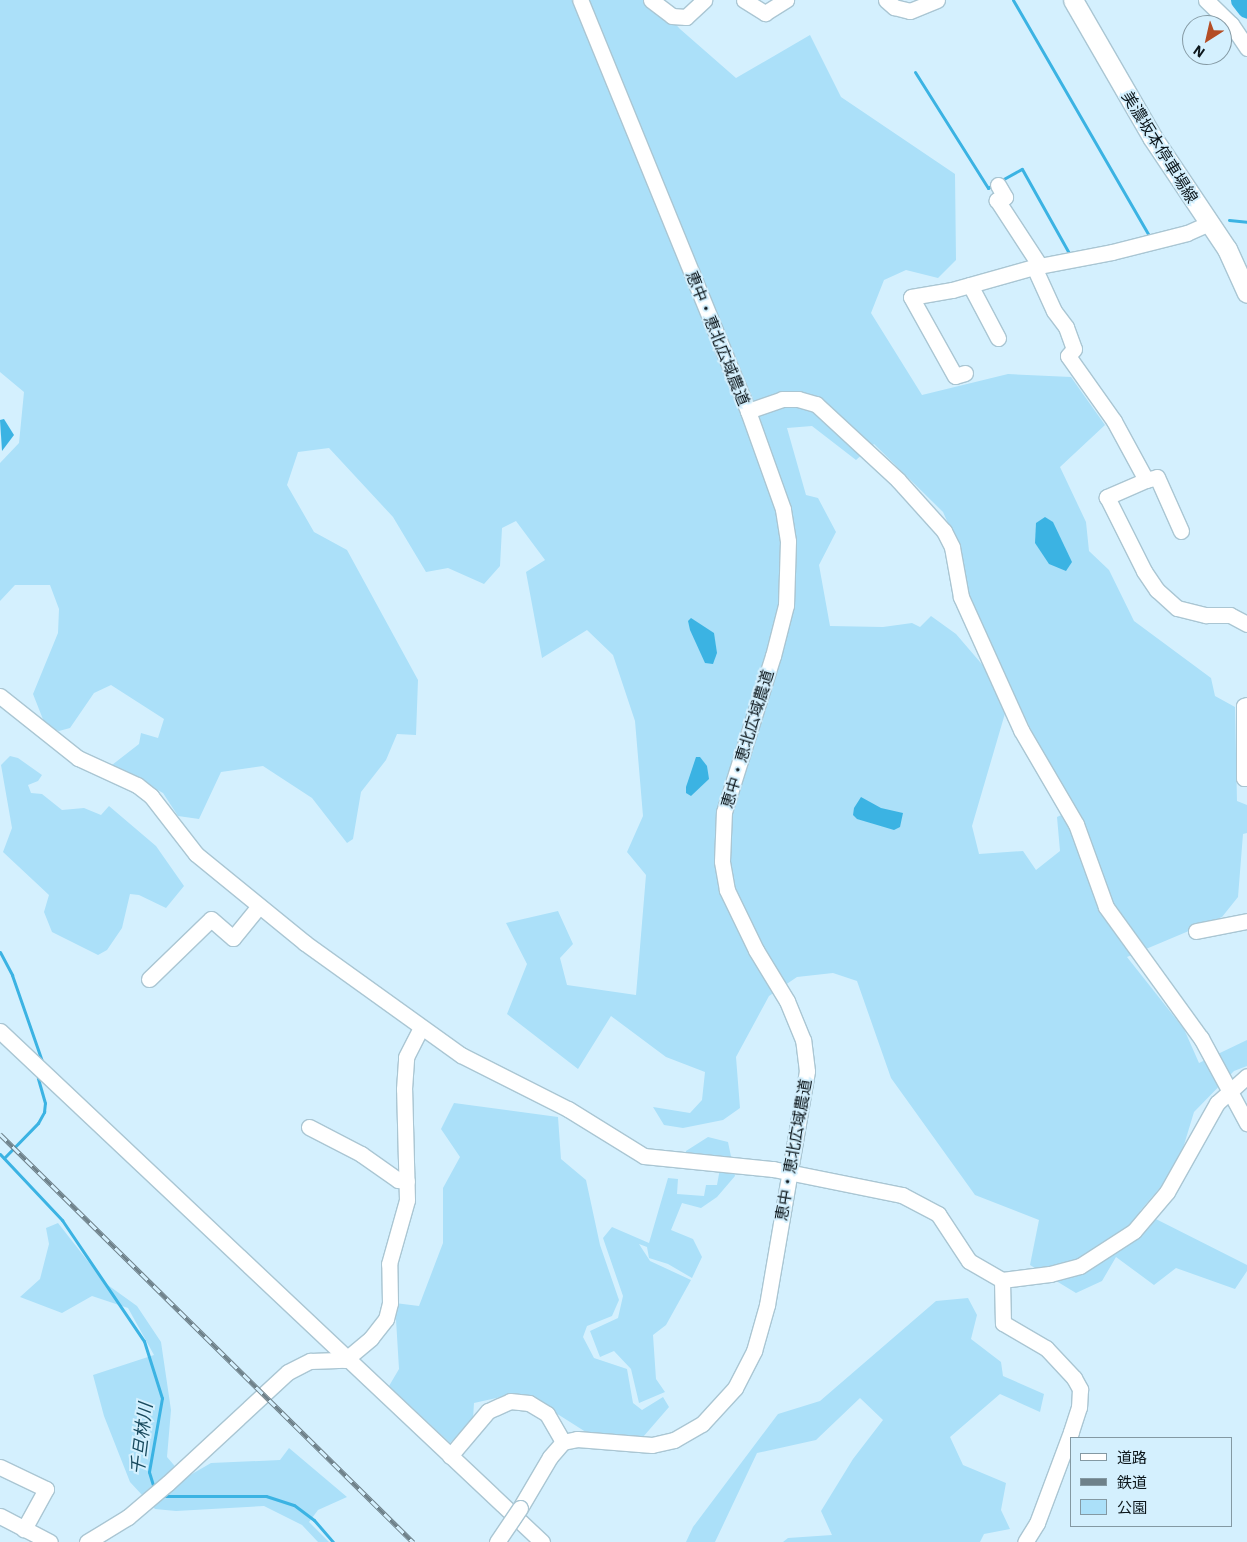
<!DOCTYPE html>
<meta charset="utf-8">
<style>
body{margin:0}
#map{position:relative;width:1247px;height:1542px;overflow:hidden;background:#d4f0fe;font-family:"IBM Plex Sans","Noto Sans JP",sans-serif}
div>[style]{position:absolute}
[style*='--x']{left:calc(var(--x)*1px);top:calc(var(--y)*1px);width:calc(var(--w)*1px);rotate:calc(var(--a)*1deg)}
.green>*{inset:0;background:#abe0f9}
.water>*{inset:0;background:#3bb3e3}
.stream>*{height:3px;margin:-1.5px;padding:0 1.5px;transform-origin:1.5px;border-radius:1.5px;background:#3bb3e3}
.river>*{height:19px;margin:-9.5px;padding:0 9.5px;transform-origin:9.5px;border-radius:9.5px;background:#3bb3e3}
.roads{filter:drop-shadow(1px 0 #aac6d3) drop-shadow(-1px 0 #aac6d3) drop-shadow(0 1px #aac6d3) drop-shadow(0 -1px #aac6d3)}
.minor>*{height:15px;margin:-7.5px;padding:0 7.5px;transform-origin:7.5px;border-radius:7.5px;background:#fff}
.major>*{height:19px;margin:-9.5px;padding:0 9.5px;transform-origin:9.5px;border-radius:9.5px;background:#fff}
.rail>*{height:5px;margin-top:-2.5px;transform-origin:0;background:repeating-linear-gradient(90deg,#d4f0fe 0 9px,#6e818a 0 18px);box-sizing:border-box;border-block:1px solid #6e818a}
.bridges{filter:drop-shadow(1px 0 #aac6d3) drop-shadow(-1px 0 #aac6d3) drop-shadow(0 1px #aac6d3) drop-shadow(0 -1px #aac6d3)}
.minor-bridge>*{height:15px;margin:-7.5px;padding:0 7.5px;transform-origin:7.5px;border-radius:7.5px;background:#fff}
span{translate:-50% -50%;white-space:nowrap;text-align:center;line-height:1.15;-webkit-text-stroke:4px #d4f0fe;paint-order:stroke}
.street-label{font-size:16px;color:#0c161b}
.water-label{font-size:18px;color:#194a5e;font-style:italic}
.legend{position:absolute;left:1070px;top:1437px;width:162px;height:90px;box-sizing:border-box;background:#d4f0fe;border:1px solid #8499a3;margin:0;padding:6px 9px;list-style:none;font-size:15px;color:#0c161b}
.legend li{display:flex;align-items:center;gap:10px;height:25px}
.legend b{width:25px;border:1px solid #8499a3}
.north{position:absolute;left:1182px;top:15px;width:50px;height:50px;box-sizing:border-box;background:#d4f0fe;border:1px solid #8499a3;border-radius:50%;rotate:215deg;font-size:14px;font-weight:700;line-height:20px;text-align:center;color:#0c161b}
.north::after{content:'';display:block;margin:auto;width:18px;height:22px;background:#b44d25;clip-path:polygon(50% 0,100% 100%,50% 72%,0 100%)}
</style>
<div id="map">
<div class="green">
<i style="clip-path:polygon(evenodd,0 0,653px 0,680px 29px,736px 78px,810px 35px,841px 97px,955px 174px,956px 260px,938px 278px,906px 270px,884px 280px,871px 313px,922px 395px,1008px 374px,1071px 377px,1105px 425px,1060px 467px,1086px 522px,1089px 551px,1109px 570px,1134px 621px,1211px 678px,1215px 696px,1235px 707px,1237px 801px,1247px 805px,1247px 833px,1243px 834px,1238px 897px,1222px 917px,1127px 957px,1184px 1029px,1199px 1063px,1247px 1040px,1247px 1066px,1234px 1071px,1194px 1112px,1177px 1168px,1140px 1211px,1247px 1265px,1247px 1271px,1235px 1289px,1176px 1268px,1154px 1285px,1116px 1257px,1102px 1281px,1076px 1293px,1030px 1265px,1039px 1220px,975px 1195px,891px 1078px,857px 981px,833px 973px,797px 977px,769px 996px,736px 1057px,740px 1108px,723px 1120px,683px 1128px,664px 1125px,653px 1107px,690px 1113px,702px 1100px,705px 1072px,666px 1057px,611px 1016px,578px 1069px,507px 1014px,527px 964px,506px 923px,558px 911px,573px 944px,560px 958px,567px 985px,636px 995px,646px 875px,627px 852px,643px 816px,635px 721px,613px 655px,587px 630px,542px 658px,526px 572px,545px 560px,516px 521px,502px 528px,500px 566px,484px 584px,448px 568px,426px 572px,393px 517px,329px 448px,298px 452px,287px 485px,314px 532px,347px 550px,418px 680px,416px 735px,397px 734px,386px 760px,361px 792px,353px 839px,347px 843px,312px 798px,263px 766px,221px 772px,199px 819px,178px 816px,163px 793px,112px 765px,139px 744px,141px 733px,158px 738px,164px 719px,111px 685px,94px 693px,70px 728px,59px 731px,46px 727px,33px 694px,58px 633px,59px 609px,50px 585px,15px 585px,0 601px,0 463px,19px 443px,24px 392px,0 372px,0 0,812px 426px,856px 460px,874px 444px,943px 512px,962px 554px,967px 596px,1070px 811px,1057px 817px,1060px 851px,1036px 870px,1023px 851px,979px 854px,972px 826px,1006px 710px,986px 669px,956px 634px,931px 616px,920px 627px,912px 623px,883px 627px,830px 626px,819px 565px,836px 532px,818px 498px,806px 495px,787px 428px,812px 426px)"></i>
<i style="clip-path:polygon(10px 756px,18px 758px,42px 775px,38px 781px,28px 785px,31px 793px,42px 794px,62px 810px,84px 808px,101px 815px,109px 806px,156px 846px,184px 886px,166px 908px,139px 895px,130px 894px,122px 928px,107px 950px,98px 955px,52px 932px,44px 912px,49px 895px,3px 852px,12px 828px,1px 765px)"></i>
<i style="clip-path:polygon(454px 1103px,558px 1117px,561px 1159px,586px 1180px,600px 1245px,619px 1300px,612px 1316px,587px 1326px,583px 1337px,594px 1358px,627px 1369px,633px 1403px,642px 1410px,663px 1397px,669px 1407px,643px 1437px,589px 1434px,540px 1403px,515px 1394px,474px 1403px,473px 1419px,450px 1443px,389px 1386px,399px 1369px,395px 1303px,419px 1306px,443px 1243px,443px 1188px,460px 1157px,441px 1129px)"></i>
<i style="clip-path:polygon(708px 1137px,728px 1142px,735px 1176px,717px 1197px,701px 1208px,682px 1203px,671px 1230px,693px 1239px,702px 1257px,692px 1278px,668px 1264px,649px 1258px,647px 1247px,639px 1244px,650px 1261px,691px 1280px,666px 1325px,653px 1335px,656px 1379px,665px 1392px,639px 1403px,631px 1369px,614px 1351px,600px 1357px,590px 1331px,618px 1318px,623px 1296px,603px 1238px,612px 1227px,649px 1243px,668px 1178px,678px 1179px,677px 1194px,704px 1196px,706px 1185px,717px 1185px,721px 1163px,685px 1160px,686px 1151px)"></i>
<i style="clip-path:polygon(58px 1223px,105px 1283px,137px 1306px,161px 1342px,171px 1410px,167px 1457px,185px 1478px,211px 1463px,280px 1460px,289px 1448px,347px 1497px,318px 1510px,309px 1522px,329px 1542px,318px 1542px,302px 1525px,264px 1506px,176px 1511px,155px 1509px,130px 1482px,104px 1416px,93px 1375px,154px 1355px,128px 1308px,92px 1296px,62px 1313px,20px 1297px,40px 1279px,49px 1244px,46px 1228px)"></i>
<i style="clip-path:polygon(968px 1298px,977px 1315px,971px 1339px,1001px 1362px,1003px 1376px,1044px 1394px,1040px 1412px,1000px 1394px,950px 1437px,963px 1465px,1006px 1483px,1001px 1510px,1010px 1529px,984px 1534px,980px 1542px,783px 1542px,788px 1538px,832px 1535px,821px 1511px,853px 1459px,883px 1420px,860px 1398px,816px 1440px,757px 1453px,715px 1542px,686px 1542px,693px 1527px,778px 1414px,820px 1401px,936px 1301px)"></i>
</div>
<div class="water">
<i style="clip-path:polygon(4px 419px,14px 435px,2px 451px,0 420px)"></i>
<i style="clip-path:polygon(1045px 517px,1053px 522px,1072px 562px,1066px 571px,1049px 564px,1035px 543px,1036px 523px)"></i>
<i style="clip-path:polygon(691px 618px,714px 633px,717px 653px,713px 664px,705px 663px,690px 630px,688px 621px)"></i>
<i style="clip-path:polygon(696px 757px,700px 757px,707px 766px,709px 779px,691px 796px,686px 793px,686px 787px)"></i>
<i style="clip-path:polygon(861px 797px,881px 808px,903px 813px,900px 827px,894px 830px,857px 819px,853px 815px,854px 808px)"></i>
</div>
<div class="stream">
<i style="--x:1013;--y:0;--w:272;--a:60"></i>
<i style="--x:1149;--y:236;--w:3;--a:162"></i>
<i style="--x:915;--y:72;--w:137;--a:57.8"></i>
<i style="--x:988;--y:188;--w:7;--a:-34"></i>
<i style="--x:1000;--y:181;--w:25;--a:-29"></i>
<i style="--x:1022;--y:169;--w:98;--a:60.8"></i>
<i style="--x:1229;--y:220;--w:18;--a:6"></i>
<i style="--x:0;--y:952;--w:26;--a:62"></i>
<i style="--x:12;--y:975;--w:91;--a:70.8"></i>
<i style="--x:0;--y:1154;--w:91;--a:46.8"></i>
<i style="--x:62;--y:1220;--w:146;--a:55.9"></i>
<i style="--x:144;--y:1341;--w:60;--a:72.5"></i>
<i style="--x:162;--y:1398;--w:75;--a:100"></i>
<i style="--x:149;--y:1472;--w:17;--a:73"></i>
<i style="--x:4;--y:1158;--w:49;--a:-45.8"></i>
<i style="--x:38;--y:1123;--w:13;--a:-61"></i>
<i style="--x:44;--y:1112;--w:9;--a:-84"></i>
<i style="--x:45;--y:1103;--w:26;--a:-106"></i>
<i style="--x:162;--y:1496;--w:104;--a:0"></i>
<i style="--x:266;--y:1496;--w:29;--a:18"></i>
<i style="--x:294;--y:1505;--w:25;--a:37"></i>
<i style="--x:314;--y:1520;--w:29;--a:49"></i>
</div>
<div class="river">
<i style="--x:1240;--y:0;--w:11;--a:52"></i>
</div>
<div class="roads">
<div class="minor">
<i style="--x:651;--y:0;--w:26;--a:37"></i>
<i style="--x:672;--y:16;--w:14;--a:4"></i>
<i style="--x:686;--y:17;--w:25;--a:-43"></i>
<i style="--x:744;--y:0;--w:25;--a:32"></i>
<i style="--x:765;--y:13;--w:25;--a:-32"></i>
<i style="--x:886;--y:0;--w:11;--a:41"></i>
<i style="--x:894;--y:7;--w:16;--a:14"></i>
<i style="--x:910;--y:11;--w:29;--a:-22"></i>
<i style="--x:1206;--y:0;--w:35;--a:44"></i>
<i style="--x:1231;--y:24;--w:29;--a:56"></i>
<i style="--x:998;--y:185;--w:14;--a:60"></i>
<i style="--x:1005;--y:197;--w:9;--a:159"></i>
<i style="--x:997;--y:200;--w:79;--a:56.9"></i>
<i style="--x:1034;--y:267;--w:48;--a:65.6"></i>
<i style="--x:1054;--y:311;--w:20;--a:53"></i>
<i style="--x:1066;--y:327;--w:23;--a:70"></i>
<i style="--x:1074;--y:349;--w:9;--a:131"></i>
<i style="--x:1068;--y:356;--w:80;--a:54.7"></i>
<i style="--x:1114;--y:421;--w:67;--a:61.5"></i>
<i style="--x:1146;--y:480;--w:43;--a:156.4"></i>
<i style="--x:1107;--y:497;--w:83;--a:63.4"></i>
<i style="--x:1144;--y:571;--w:23;--a:56"></i>
<i style="--x:1157;--y:590;--w:27;--a:42"></i>
<i style="--x:1177;--y:608;--w:30;--a:14"></i>
<i style="--x:1206;--y:615;--w:24;--a:0"></i>
<i style="--x:1230;--y:615;--w:19;--a:28"></i>
<i style="--x:970;--y:285;--w:60;--a:62.2"></i>
<i style="--x:965;--y:373;--w:10;--a:163"></i>
<i style="--x:955;--y:376;--w:90;--a:-119.1"></i>
<i style="--x:911;--y:297;--w:42;--a:-9.7"></i>
<i style="--x:952;--y:290;--w:85;--a:-15.7"></i>
<i style="--x:1034;--y:267;--w:79;--a:-10.9"></i>
<i style="--x:1112;--y:252;--w:77;--a:-14.2"></i>
<i style="--x:1187;--y:233;--w:24;--a:-24"></i>
<i style="--x:748;--y:411;--w:36;--a:-19"></i>
<i style="--x:782;--y:399;--w:16;--a:0"></i>
<i style="--x:798;--y:399;--w:19;--a:16"></i>
<i style="--x:816;--y:404;--w:112;--a:42.8"></i>
<i style="--x:898;--y:480;--w:69;--a:48"></i>
<i style="--x:944;--y:531;--w:18;--a:63"></i>
<i style="--x:952;--y:547;--w:51;--a:79.8"></i>
<i style="--x:961;--y:597;--w:146;--a:65.7"></i>
<i style="--x:1021;--y:730;--w:109;--a:59.7"></i>
<i style="--x:1076;--y:824;--w:88;--a:70.1"></i>
<i style="--x:1106;--y:907;--w:162;--a:54.1"></i>
<i style="--x:1201;--y:1038;--w:97;--a:61.6"></i>
<i style="--x:1146;--y:480;--w:11;--a:-15"></i>
<i style="--x:1157;--y:477;--w:59;--a:66"></i>
<i style="--x:0;--y:696;--w:100;--a:38.5"></i>
<i style="--x:78;--y:758;--w:65;--a:24.6"></i>
<i style="--x:137;--y:785;--w:18;--a:38"></i>
<i style="--x:151;--y:796;--w:73;--a:52.2"></i>
<i style="--x:196;--y:854;--w:141;--a:39.2"></i>
<i style="--x:305;--y:943;--w:192;--a:35.7"></i>
<i style="--x:461;--y:1055;--w:120;--a:26.8"></i>
<i style="--x:568;--y:1109;--w:89;--a:31.7"></i>
<i style="--x:644;--y:1156;--w:130;--a:5.8"></i>
<i style="--x:773;--y:1169;--w:132;--a:11.4"></i>
<i style="--x:902;--y:1195;--w:41;--a:27.8"></i>
<i style="--x:938;--y:1214;--w:56;--a:56.6"></i>
<i style="--x:969;--y:1261;--w:38;--a:30"></i>
<i style="--x:1002;--y:1280;--w:48;--a:-7.1"></i>
<i style="--x:1050;--y:1274;--w:31;--a:-15"></i>
<i style="--x:1080;--y:1266;--w:64;--a:-32.9"></i>
<i style="--x:1134;--y:1231;--w:51;--a:-49.8"></i>
<i style="--x:1167;--y:1192;--w:102;--a:-60.7"></i>
<i style="--x:1217;--y:1103;--w:40;--a:-42"></i>
<i style="--x:1247;--y:705;--w:3;--a:162"></i>
<i style="--x:1244;--y:706;--w:72;--a:90"></i>
<i style="--x:1244;--y:778;--w:3;--a:0"></i>
<i style="--x:1196;--y:931;--w:52;--a:-11.1"></i>
<i style="--x:149;--y:979;--w:86;--a:-44.1"></i>
<i style="--x:211;--y:919;--w:29;--a:41"></i>
<i style="--x:233;--y:938;--w:41;--a:-50.9"></i>
<i style="--x:0;--y:1031;--w:745;--a:43.31"></i>
<i style="--x:309;--y:1127;--w:59;--a:27.4"></i>
<i style="--x:361;--y:1154;--w:45;--a:35.1"></i>
<i style="--x:398;--y:1180;--w:9;--a:6"></i>
<i style="--x:1002;--y:1280;--w:43;--a:88.7"></i>
<i style="--x:1003;--y:1323;--w:50;--a:30.2"></i>
<i style="--x:1046;--y:1348;--w:41;--a:47"></i>
<i style="--x:1074;--y:1378;--w:13;--a:61"></i>
<i style="--x:1080;--y:1389;--w:18;--a:93"></i>
<i style="--x:1079;--y:1407;--w:26;--a:108"></i>
<i style="--x:1071;--y:1432;--w:97;--a:110.5"></i>
<i style="--x:1037;--y:1523;--w:22;--a:122"></i>
<i style="--x:450;--y:1456;--w:59;--a:-49.8"></i>
<i style="--x:488;--y:1411;--w:24;--a:-24"></i>
<i style="--x:510;--y:1401;--w:19;--a:6"></i>
<i style="--x:529;--y:1403;--w:21;--a:31"></i>
<i style="--x:547;--y:1414;--w:32;--a:60"></i>
<i style="--x:0;--y:1467;--w:51;--a:25.6"></i>
<i style="--x:46;--y:1489;--w:46;--a:118.8"></i>
<i style="--x:520;--y:1508;--w:59;--a:-59.5"></i>
<i style="--x:550;--y:1457;--w:20;--a:-49"></i>
<i style="--x:563;--y:1442;--w:14;--a:-12"></i>
<i style="--x:577;--y:1439;--w:75;--a:4.6"></i>
<i style="--x:652;--y:1445;--w:23;--a:-13"></i>
<i style="--x:674;--y:1440;--w:32;--a:-30"></i>
<i style="--x:702;--y:1424;--w:49;--a:-47.5"></i>
<i style="--x:735;--y:1388;--w:42;--a:-62.8"></i>
<i style="--x:754;--y:1351;--w:48;--a:-74.2"></i>
<i style="--x:767;--y:1305;--w:237;--a:-80.3"></i>
<i style="--x:807;--y:1071;--w:31;--a:-97"></i>
<i style="--x:803;--y:1040;--w:42;--a:-112.3"></i>
<i style="--x:787;--y:1001;--w:60;--a:-121.3"></i>
<i style="--x:756;--y:950;--w:67;--a:-115.8"></i>
<i style="--x:727;--y:890;--w:29;--a:-100"></i>
<i style="--x:722;--y:861;--w:49;--a:-87.7"></i>
<i style="--x:724;--y:812;--w:164;--a:-72.6"></i>
<i style="--x:773;--y:656;--w:53;--a:-75.7"></i>
<i style="--x:786;--y:605;--w:64;--a:-88.2"></i>
<i style="--x:788;--y:541;--w:32;--a:-99"></i>
<i style="--x:783;--y:509;--w:104;--a:-109.7"></i>
<i style="--x:748;--y:411;--w:444;--a:-112.2"></i>
<i style="--x:0;--y:1516;--w:56;--a:27.5"></i>
<i style="--x:87;--y:1542;--w:48;--a:-31.4"></i>
<i style="--x:128;--y:1517;--w:52;--a:-40.4"></i>
<i style="--x:168;--y:1483;--w:163;--a:-42.8"></i>
<i style="--x:288;--y:1372;--w:25;--a:-27"></i>
<i style="--x:310;--y:1361;--w:35;--a:-2"></i>
<i style="--x:345;--y:1360;--w:34;--a:-40"></i>
<i style="--x:371;--y:1338;--w:24;--a:-52"></i>
<i style="--x:386;--y:1319;--w:16;--a:-76"></i>
<i style="--x:390;--y:1303;--w:39;--a:-91"></i>
<i style="--x:389;--y:1264;--w:66;--a:-74.3"></i>
<i style="--x:407;--y:1200;--w:111;--a:-91.5"></i>
<i style="--x:404;--y:1089;--w:32;--a:-86"></i>
<i style="--x:406;--y:1057;--w:33;--a:-63"></i>
</div>
<div class="major">
<i style="--x:1073;--y:0;--w:158;--a:60"></i>
<i style="--x:1152;--y:137;--w:135;--a:56.2"></i>
<i style="--x:1227;--y:249;--w:48;--a:65.6"></i>
</div>
</div>
<div class="rail">
<i style="--x:0;--y:1134;--w:581;--a:44.65"></i>
</div>
<div class="bridges">
<div class="minor-bridge">
<i style="--x:497;--y:1542;--w:41;--a:-55.9"></i>
</div>
</div>
<div class="street-label">
<span style="left:1160px;top:147px;rotate:58deg">美濃坂本停車場線</span>
<span style="left:718px;top:338px;rotate:68deg">恵中・恵北広域農道</span>
<span style="left:747px;top:739px;rotate:-73deg">恵中・恵北広域農道</span>
<span style="left:793px;top:1150px;rotate:-80deg">恵中・恵北広域農道</span>
</div>
<div class="water-label">
<span style="left:142px;top:1439px;rotate:-83deg">千旦林川</span>
</div>
<ul class="legend">
<li><b style="height:6px;background:#fff"></b>道路</li>
<li><b style="height:6px;background:#6e818a"></b>鉄道</li>
<li><b style="height:14px;background:#abe0f9"></b>公園</li>
</ul>
<div class="north">N</div>
</div>
